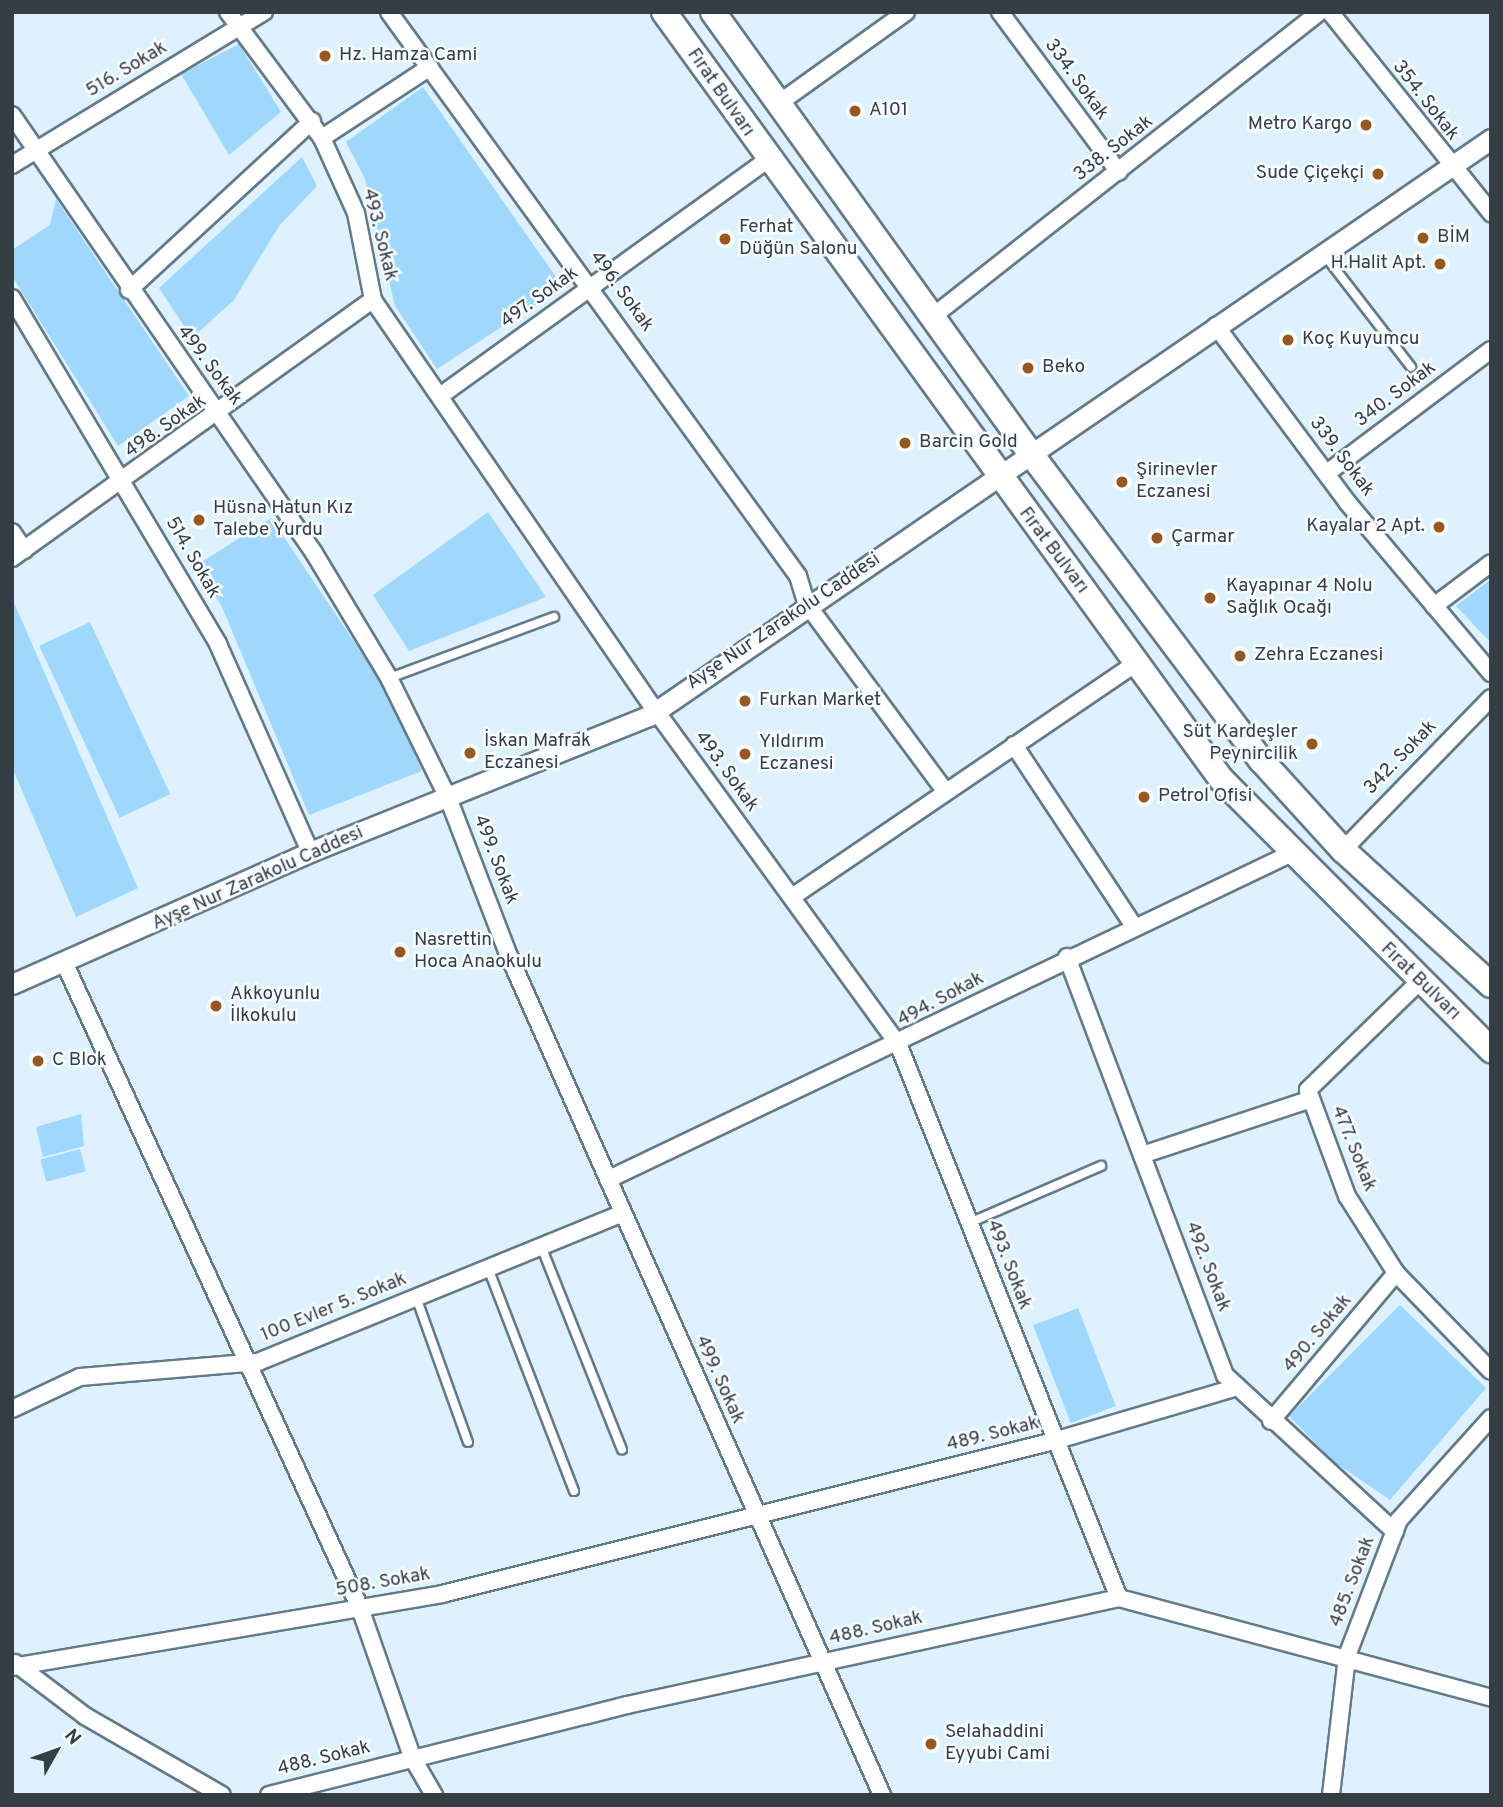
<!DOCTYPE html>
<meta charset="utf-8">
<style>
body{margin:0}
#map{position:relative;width:1503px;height:1807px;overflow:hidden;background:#ddf1fe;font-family:Overpass,sans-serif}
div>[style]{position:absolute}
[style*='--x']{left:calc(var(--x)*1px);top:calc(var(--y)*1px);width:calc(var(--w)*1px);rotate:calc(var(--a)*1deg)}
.green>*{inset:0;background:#9fd8fc;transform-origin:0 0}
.roads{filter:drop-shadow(2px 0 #647a88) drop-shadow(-2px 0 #647a88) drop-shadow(0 2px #647a88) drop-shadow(0 -2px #647a88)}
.service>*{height:8px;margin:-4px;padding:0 4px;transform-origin:4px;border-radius:4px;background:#fff}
.minor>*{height:16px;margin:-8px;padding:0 8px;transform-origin:8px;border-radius:8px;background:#fff}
.tertiary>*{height:19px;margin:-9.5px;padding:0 9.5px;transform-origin:9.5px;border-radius:9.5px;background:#fff}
.primary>*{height:24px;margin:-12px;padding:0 12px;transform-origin:12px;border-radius:12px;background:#fff}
.dots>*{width:19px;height:19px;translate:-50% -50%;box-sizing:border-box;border:4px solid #f7fcff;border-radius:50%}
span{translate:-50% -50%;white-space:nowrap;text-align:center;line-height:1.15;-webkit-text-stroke:5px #f7fcff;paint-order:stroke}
.poi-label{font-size:19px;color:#343e45}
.left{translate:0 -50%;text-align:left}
.right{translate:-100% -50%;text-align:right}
.street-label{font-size:19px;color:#343e45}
.frame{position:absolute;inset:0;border:14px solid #343e45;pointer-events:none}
.north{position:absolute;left:21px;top:1716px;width:70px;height:70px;-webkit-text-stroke:5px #f7fcff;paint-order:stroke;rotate:50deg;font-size:19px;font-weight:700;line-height:28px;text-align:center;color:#343e45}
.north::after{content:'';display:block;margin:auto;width:24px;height:32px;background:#343e45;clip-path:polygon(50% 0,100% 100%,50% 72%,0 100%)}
</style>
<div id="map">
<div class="green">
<i style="clip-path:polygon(239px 44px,281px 112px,229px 155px,181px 74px)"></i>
<i style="clip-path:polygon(423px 87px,563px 287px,437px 369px,395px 306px,365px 179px,346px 142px)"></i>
<i style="clip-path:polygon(302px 157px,317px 186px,279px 226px,234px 300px,192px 338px,159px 288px)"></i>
<i style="clip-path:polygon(56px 199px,189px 396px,118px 446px,12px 276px,12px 250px,50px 225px)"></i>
<i style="clip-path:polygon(488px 512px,546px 597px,409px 651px,373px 595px)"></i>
<i style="clip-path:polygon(271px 518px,388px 692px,422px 771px,309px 815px,222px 607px,197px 565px)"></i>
<i style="clip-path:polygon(1491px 579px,1491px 643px,1456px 606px)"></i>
<i style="clip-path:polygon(12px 598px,138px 888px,76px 917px,12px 767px)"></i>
<i style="left:90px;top:622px;width:190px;height:56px;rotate:65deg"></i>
<i style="clip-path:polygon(81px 1114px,84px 1146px,43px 1157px,36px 1127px)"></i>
<i style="left:80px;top:1149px;width:23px;height:41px;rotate:75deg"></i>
<i style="clip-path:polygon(1400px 1305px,1486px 1388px,1390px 1500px,1333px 1461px,1289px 1416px)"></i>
<i style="left:1078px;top:1308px;width:105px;height:48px;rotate:69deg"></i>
</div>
<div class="roads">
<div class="service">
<i style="--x:1323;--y:253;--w:144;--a:52.3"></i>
<i style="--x:389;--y:678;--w:176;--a:-20.3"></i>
<i style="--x:969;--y:1223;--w:144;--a:-23.4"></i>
<i style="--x:541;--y:1246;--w:219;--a:68.3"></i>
<i style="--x:488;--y:1268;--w:239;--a:68.9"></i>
<i style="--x:416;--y:1297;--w:154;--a:70.3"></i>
</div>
<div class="minor">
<i style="--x:228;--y:12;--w:157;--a:53.3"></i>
<i style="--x:322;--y:138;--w:82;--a:65.6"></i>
<i style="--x:356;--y:213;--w:89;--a:78.9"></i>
<i style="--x:373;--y:300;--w:499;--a:55.5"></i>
<i style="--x:656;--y:711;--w:414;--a:54"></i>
<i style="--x:899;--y:1046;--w:594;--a:68.27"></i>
<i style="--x:389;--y:12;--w:697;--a:54.05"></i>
<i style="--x:798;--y:576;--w:28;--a:73"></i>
<i style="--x:806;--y:603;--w:234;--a:53.5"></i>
<i style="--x:1000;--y:12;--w:199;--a:53.4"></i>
<i style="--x:1330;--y:12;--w:258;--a:51.3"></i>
<i style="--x:779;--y:103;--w:156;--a:-35.6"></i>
<i style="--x:12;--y:115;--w:532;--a:55.41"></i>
<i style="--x:314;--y:553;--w:146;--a:59"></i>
<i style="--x:389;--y:678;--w:136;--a:63.8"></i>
<i style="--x:449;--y:800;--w:167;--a:69"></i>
<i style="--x:509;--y:956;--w:918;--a:66.03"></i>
<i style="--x:322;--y:138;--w:129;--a:-33.3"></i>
<i style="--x:12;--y:165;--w:295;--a:-31.3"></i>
<i style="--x:129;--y:290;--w:249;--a:-42.7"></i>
<i style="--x:12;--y:298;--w:403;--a:59.2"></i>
<i style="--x:218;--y:644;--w:227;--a:66.1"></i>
<i style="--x:932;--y:317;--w:494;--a:-38.2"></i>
<i style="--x:1216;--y:326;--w:219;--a:53.3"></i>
<i style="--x:1347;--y:502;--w:224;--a:49.9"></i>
<i style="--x:440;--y:396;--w:403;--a:-35.8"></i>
<i style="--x:1327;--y:473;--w:205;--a:-36.9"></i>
<i style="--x:12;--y:532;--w:22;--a:56"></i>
<i style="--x:12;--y:558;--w:444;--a:-35.6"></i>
<i style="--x:1434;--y:606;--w:71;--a:-37"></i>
<i style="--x:1014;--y:745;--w:217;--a:56.5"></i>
<i style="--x:1343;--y:850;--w:212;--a:-45.8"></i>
<i style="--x:792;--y:897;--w:416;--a:-34.2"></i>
<i style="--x:1067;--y:957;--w:447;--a:69.3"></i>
<i style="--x:1225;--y:1375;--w:231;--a:42.7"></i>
<i style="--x:64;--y:962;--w:711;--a:65.38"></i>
<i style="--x:360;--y:1608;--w:160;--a:70.7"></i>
<i style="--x:413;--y:1759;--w:42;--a:59.7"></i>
<i style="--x:1419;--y:982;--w:155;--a:135.8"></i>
<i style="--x:1308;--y:1090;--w:113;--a:69.8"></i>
<i style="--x:1347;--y:1196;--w:91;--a:57.5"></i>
<i style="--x:1396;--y:1273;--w:136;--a:45.9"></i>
<i style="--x:1142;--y:1155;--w:178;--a:-18.3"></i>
<i style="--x:609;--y:1179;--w:755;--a:-25.51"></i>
<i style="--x:12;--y:1409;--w:75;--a:-25.2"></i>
<i style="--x:80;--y:1377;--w:179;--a:-4.8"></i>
<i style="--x:258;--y:1362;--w:394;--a:-22.2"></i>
<i style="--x:1271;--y:1421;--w:194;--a:-49.8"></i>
<i style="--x:15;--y:1663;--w:88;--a:37.1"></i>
<i style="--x:85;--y:1716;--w:158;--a:30"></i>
<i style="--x:12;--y:1667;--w:436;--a:-9.6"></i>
<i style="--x:442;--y:1594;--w:631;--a:-14.04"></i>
<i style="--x:1054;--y:1441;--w:191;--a:-16.4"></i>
<i style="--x:269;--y:1795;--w:369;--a:-14.1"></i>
<i style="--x:627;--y:1705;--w:504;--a:-12.27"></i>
<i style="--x:1119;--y:1598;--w:385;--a:15"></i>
<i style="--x:1331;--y:1795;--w:140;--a:-83.4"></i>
<i style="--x:1347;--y:1656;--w:146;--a:-69.1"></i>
<i style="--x:1399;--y:1520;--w:137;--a:-48"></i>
</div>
<div class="tertiary">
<i style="--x:12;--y:984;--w:326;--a:-23.9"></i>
<i style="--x:310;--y:852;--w:365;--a:-21.9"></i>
<i style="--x:649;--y:716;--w:1021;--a:-34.42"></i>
</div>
<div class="primary">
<i style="--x:664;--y:12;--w:948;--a:54.01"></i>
<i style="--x:1221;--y:779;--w:383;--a:45.1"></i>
<i style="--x:713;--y:12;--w:545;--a:54.27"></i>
<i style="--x:1031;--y:454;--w:383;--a:53.1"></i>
<i style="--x:1261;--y:760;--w:122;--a:47.7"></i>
<i style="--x:1343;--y:850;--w:200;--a:42.4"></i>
</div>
</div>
<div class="dots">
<i style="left:325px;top:56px;background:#975721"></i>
<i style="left:855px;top:111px;background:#975721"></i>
<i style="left:1366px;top:125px;background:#975721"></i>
<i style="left:1378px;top:174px;background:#975721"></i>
<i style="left:1423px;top:238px;background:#975721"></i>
<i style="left:725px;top:239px;background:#975721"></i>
<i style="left:1440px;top:264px;background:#975721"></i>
<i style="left:1288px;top:340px;background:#975721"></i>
<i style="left:1028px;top:368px;background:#975721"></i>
<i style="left:905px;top:443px;background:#975721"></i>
<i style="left:1122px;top:482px;background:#975721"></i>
<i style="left:199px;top:520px;background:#975721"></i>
<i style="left:1439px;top:527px;background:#975721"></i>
<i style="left:1157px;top:538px;background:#975721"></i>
<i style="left:1210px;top:598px;background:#975721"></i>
<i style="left:1240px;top:656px;background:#975721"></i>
<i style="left:745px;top:701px;background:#975721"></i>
<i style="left:1312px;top:744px;background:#975721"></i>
<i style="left:470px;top:753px;background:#975721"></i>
<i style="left:745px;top:754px;background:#975721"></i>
<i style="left:1144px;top:797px;background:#975721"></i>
<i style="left:400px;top:952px;background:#975721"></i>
<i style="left:216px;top:1006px;background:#975721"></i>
<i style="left:38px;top:1061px;background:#975721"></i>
<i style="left:931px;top:1744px;background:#975721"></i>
</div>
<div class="poi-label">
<span class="left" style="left:339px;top:56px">Hz. Hamza Cami</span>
<span class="left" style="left:869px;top:111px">A101</span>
<span class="right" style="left:1352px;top:125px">Metro Kargo</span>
<span class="right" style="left:1364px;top:174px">Sude Çiçekçi</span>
<span class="left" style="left:739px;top:239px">Ferhat<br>Düğün Salonu</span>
<span class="left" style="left:1437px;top:238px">BİM</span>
<span class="right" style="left:1426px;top:264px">H.Halit Apt.</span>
<span class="left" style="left:1302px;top:340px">Koç Kuyumcu</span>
<span class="left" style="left:1042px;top:368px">Beko</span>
<span class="left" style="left:919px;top:443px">Barcin Gold</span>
<span class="left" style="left:1136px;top:482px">Şirinevler<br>Eczanesi</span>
<span class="left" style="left:213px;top:520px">Hüsna Hatun Kız<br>Talebe Yurdu</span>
<span class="right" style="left:1425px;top:527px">Kayalar 2 Apt.</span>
<span class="left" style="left:1171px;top:538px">Çarmar</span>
<span class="left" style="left:1226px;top:598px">Kayapınar 4 Nolu<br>Sağlık Ocağı</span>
<span class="left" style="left:1254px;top:656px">Zehra Eczanesi</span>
<span class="left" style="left:759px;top:701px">Furkan Market</span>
<span class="right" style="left:1298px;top:744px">Süt Kardeşler<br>Peynircilik</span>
<span class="left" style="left:484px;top:753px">İskan Mafrak<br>Eczanesi</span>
<span class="left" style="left:759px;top:754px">Yıldırım<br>Eczanesi</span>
<span class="left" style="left:1158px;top:797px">Petrol Ofisi</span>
<span class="left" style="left:414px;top:952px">Nasrettin<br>Hoca Anaokulu</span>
<span class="left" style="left:230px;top:1006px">Akkoyunlu<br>İlkokulu</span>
<span class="left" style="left:52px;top:1061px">C Blok</span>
<span class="left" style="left:945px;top:1744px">Selahaddini<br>Eyyubi Cami</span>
</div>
<div class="street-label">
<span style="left:127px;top:70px;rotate:-31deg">516. Sokak</span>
<span style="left:1076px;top:80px;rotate:54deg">334. Sokak</span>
<span style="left:720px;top:93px;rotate:55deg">Fırat Bulvarı</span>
<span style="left:1425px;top:101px;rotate:52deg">354. Sokak</span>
<span style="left:1114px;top:149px;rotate:-38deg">338. Sokak</span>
<span style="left:379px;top:235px;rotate:76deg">493. Sokak</span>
<span style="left:621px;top:292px;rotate:54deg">496. Sokak</span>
<span style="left:540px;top:298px;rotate:-36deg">497. Sokak</span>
<span style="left:209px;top:366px;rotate:53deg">499. Sokak</span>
<span style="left:1396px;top:395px;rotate:-37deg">340. Sokak</span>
<span style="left:166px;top:427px;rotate:-35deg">498. Sokak</span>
<span style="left:1341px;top:457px;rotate:53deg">339. Sokak</span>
<span style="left:1053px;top:551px;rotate:53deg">Fırat Bulvarı</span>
<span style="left:192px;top:558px;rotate:60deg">514. Sokak</span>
<span style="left:784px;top:622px;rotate:-34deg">Ayşe Nur Zarakolu Caddesi</span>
<span style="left:1401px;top:758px;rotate:-46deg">342. Sokak</span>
<span style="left:726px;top:772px;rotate:54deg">493. Sokak</span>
<span style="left:495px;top:860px;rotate:69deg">499. Sokak</span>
<span style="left:258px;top:879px;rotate:-24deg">Ayşe Nur Zarakolu Caddesi</span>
<span style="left:1420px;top:982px;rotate:44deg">Fırat Bulvarı</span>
<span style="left:941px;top:1000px;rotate:-28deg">494. Sokak</span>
<span style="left:1353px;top:1149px;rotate:68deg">477. Sokak</span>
<span style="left:1008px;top:1265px;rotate:69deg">493. Sokak</span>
<span style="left:1207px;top:1267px;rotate:69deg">492. Sokak</span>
<span style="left:334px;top:1308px;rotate:-22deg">100 Evler 5. Sokak</span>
<span style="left:1318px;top:1334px;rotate:-50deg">490. Sokak</span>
<span style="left:719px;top:1380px;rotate:66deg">499. Sokak</span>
<span style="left:993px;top:1435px;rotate:-14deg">489. Sokak</span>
<span style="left:1353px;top:1582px;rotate:-69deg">485. Sokak</span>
<span style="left:383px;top:1583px;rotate:-10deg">508. Sokak</span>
<span style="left:876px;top:1629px;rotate:-13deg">488. Sokak</span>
<span style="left:324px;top:1759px;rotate:-14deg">488. Sokak</span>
</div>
<div class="frame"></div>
<div class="north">N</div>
</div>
